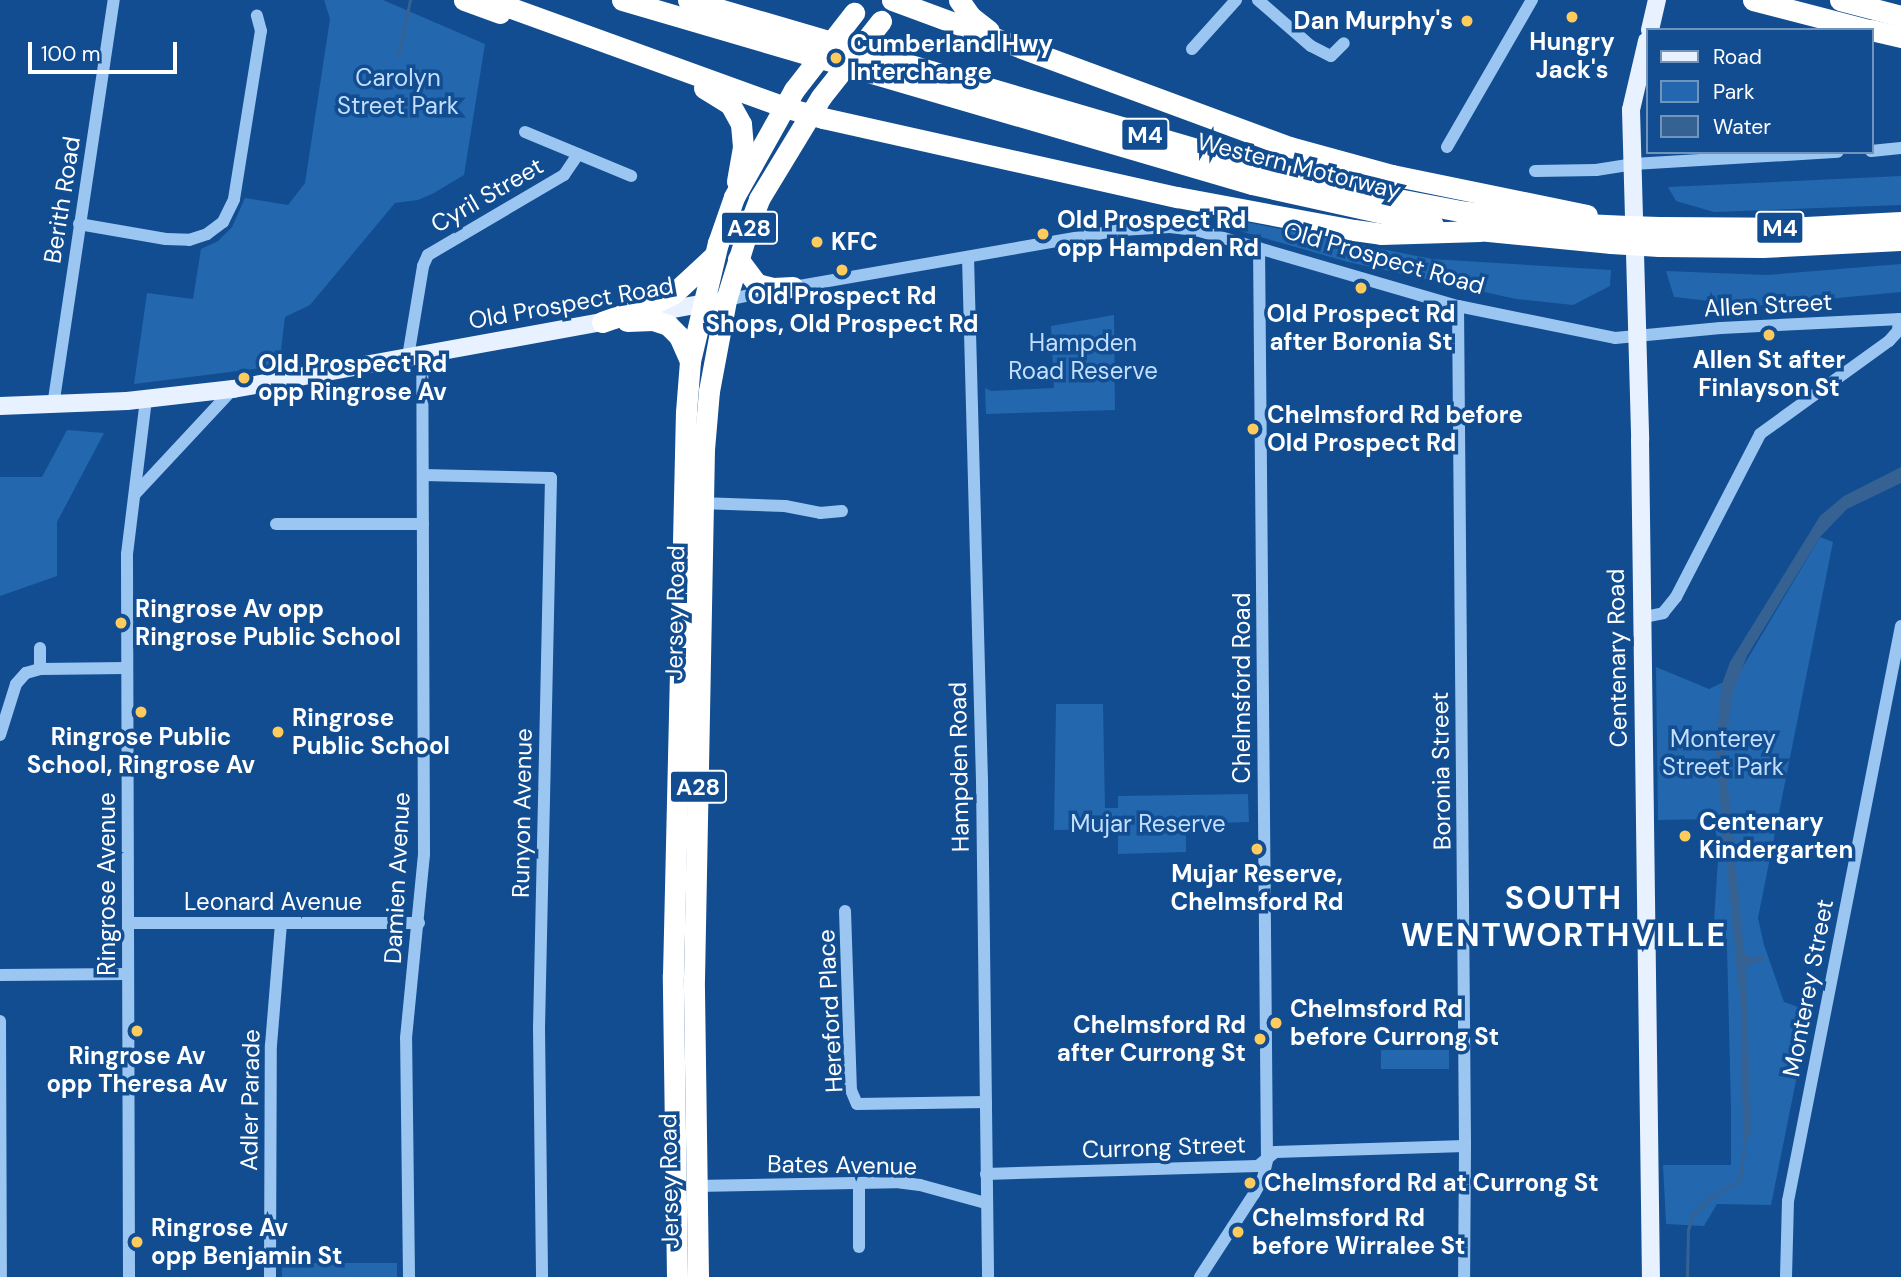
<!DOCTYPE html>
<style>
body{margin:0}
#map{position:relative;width:1901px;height:1277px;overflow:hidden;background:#114d90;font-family:"DM Sans",sans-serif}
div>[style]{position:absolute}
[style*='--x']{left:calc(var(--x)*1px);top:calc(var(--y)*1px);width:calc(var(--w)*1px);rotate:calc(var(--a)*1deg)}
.green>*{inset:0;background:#2367af;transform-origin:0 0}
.water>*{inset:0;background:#366293}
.stream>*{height:2.5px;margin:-1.25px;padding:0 1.25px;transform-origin:1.25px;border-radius:1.25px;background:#366293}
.minor>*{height:12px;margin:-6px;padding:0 6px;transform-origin:6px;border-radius:6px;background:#9cc6f2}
.major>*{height:18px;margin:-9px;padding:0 9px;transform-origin:9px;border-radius:9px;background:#e7f1ff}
.highway>*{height:21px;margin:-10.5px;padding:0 10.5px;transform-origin:10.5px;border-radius:10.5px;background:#fff}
.highway-bridge>*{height:21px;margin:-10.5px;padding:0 10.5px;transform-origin:10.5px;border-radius:10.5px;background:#fff}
.dots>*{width:19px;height:19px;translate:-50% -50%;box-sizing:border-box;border:4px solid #114d90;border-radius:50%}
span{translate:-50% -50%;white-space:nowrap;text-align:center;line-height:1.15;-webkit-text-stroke:7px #114d90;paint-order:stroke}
.shield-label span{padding:2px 5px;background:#114d90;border:2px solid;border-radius:5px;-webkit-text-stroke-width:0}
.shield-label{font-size:23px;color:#fff;font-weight:700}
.poi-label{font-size:24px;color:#fff;font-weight:700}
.right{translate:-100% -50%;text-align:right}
.left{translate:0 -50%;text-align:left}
.park-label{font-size:24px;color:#c3dffd}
.street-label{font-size:24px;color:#fff}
.district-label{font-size:32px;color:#fff;font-weight:700;letter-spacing:2px}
.legend{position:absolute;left:1646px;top:28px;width:228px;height:126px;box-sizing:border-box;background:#114d90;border:2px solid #7094bc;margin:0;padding:9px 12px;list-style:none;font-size:21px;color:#fff}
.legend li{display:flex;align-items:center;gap:14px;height:35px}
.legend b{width:35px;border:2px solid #7094bc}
.scale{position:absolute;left:28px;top:42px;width:149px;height:32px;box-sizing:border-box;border:4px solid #fff;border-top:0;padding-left:9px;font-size:21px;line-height:24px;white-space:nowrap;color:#fff;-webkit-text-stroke:5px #114d90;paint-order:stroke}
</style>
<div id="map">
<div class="green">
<i style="clip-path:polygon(324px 0,383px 0,485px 44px,464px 175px,434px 193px,418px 200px,395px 203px,310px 305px,285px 317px,279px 366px,134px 384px,147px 293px,193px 299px,201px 249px,218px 241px,232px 227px,245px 198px,288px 205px,305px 183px,330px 19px)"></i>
<i style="clip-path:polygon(1901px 176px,1901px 205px,1714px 212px,1676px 201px,1668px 187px)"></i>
<i style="clip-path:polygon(1215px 216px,1432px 259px,1611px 270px,1610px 286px,1573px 305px,1516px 299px,1348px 262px,1219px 225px,1214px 221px)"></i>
<i style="clip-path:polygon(1901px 264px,1901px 292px,1754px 306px,1674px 297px,1666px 271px,1767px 275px)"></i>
<i style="clip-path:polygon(1114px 315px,1115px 410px,986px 414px,985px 388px,991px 391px,1054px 388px,1051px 326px)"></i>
<i style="clip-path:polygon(67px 430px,104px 433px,57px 522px,57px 576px,0 596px,0 477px,42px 477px)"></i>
<i style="clip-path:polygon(1820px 537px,1833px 542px,1758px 918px,1764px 945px,1784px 1002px,1810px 1011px,1771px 1205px,1717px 1204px,1704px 1226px,1666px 1224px,1663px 1165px,1731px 1165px,1731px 1109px,1727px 947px,1714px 921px,1719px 844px,1712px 819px,1658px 820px,1656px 667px,1709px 689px,1738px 675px)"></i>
<i style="clip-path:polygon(1056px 704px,1103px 704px,1105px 808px,1118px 808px,1118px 796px,1248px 794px,1249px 822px,1186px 824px,1186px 852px,1118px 854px,1118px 829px,1054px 830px)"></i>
<i style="left:1449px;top:1050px;width:19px;height:68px;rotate:90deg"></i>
<i style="left:397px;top:1263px;width:14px;height:115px;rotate:90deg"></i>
</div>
<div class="water">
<i style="clip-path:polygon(1901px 467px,1901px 483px,1847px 509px,1820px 537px,1747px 656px,1732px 695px,1725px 755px,1744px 952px,1749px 957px,1764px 956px,1764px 961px,1751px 963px,1746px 969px,1751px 1134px,1743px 1135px,1741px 1010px,1715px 747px,1722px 684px,1730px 662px,1820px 516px,1844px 496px)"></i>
</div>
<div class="stream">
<i style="--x:398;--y:56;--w:57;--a:-77.9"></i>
<i style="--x:1687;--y:1277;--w:47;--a:-88.8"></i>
<i style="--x:1688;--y:1230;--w:16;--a:-72"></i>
<i style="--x:1693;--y:1215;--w:24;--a:-45"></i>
<i style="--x:1710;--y:1198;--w:35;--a:-31"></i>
<i style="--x:1740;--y:1180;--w:49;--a:-83"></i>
</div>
<div class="minor">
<i style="--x:1258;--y:0;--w:70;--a:41"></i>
<i style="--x:1311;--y:46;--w:22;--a:27"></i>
<i style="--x:1331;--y:56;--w:18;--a:-45"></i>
<i style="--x:1192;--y:49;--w:66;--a:-48.1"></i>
<i style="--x:525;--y:132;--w:115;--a:22.5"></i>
<i style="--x:1447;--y:147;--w:170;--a:-60"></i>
<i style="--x:1871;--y:151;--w:30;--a:-6"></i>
<i style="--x:1535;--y:171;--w:61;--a:-0.9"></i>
<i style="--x:1596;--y:170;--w:37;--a:-9"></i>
<i style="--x:1633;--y:164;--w:205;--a:-3.4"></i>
<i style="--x:79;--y:224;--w:88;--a:9.8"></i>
<i style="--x:166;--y:239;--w:23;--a:2"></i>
<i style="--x:189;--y:240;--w:19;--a:-18"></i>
<i style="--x:207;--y:234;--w:20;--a:-37"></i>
<i style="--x:223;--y:222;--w:25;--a:-64"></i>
<i style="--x:234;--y:199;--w:170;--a:-80.9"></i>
<i style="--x:261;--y:31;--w:16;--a:-105"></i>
<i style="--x:968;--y:257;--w:524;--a:88.47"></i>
<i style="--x:982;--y:781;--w:496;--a:89.3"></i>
<i style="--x:788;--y:288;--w:338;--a:-9.9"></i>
<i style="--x:1121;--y:230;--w:49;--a:-3.5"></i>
<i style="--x:1170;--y:227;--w:26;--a:7"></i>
<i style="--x:1196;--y:230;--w:273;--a:16.2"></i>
<i style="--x:1458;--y:306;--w:160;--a:11.5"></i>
<i style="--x:1615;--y:338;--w:106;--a:-5.4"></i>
<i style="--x:1721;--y:328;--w:180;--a:-2.9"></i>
<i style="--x:726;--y:300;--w:45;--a:-11.6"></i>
<i style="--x:1458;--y:306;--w:840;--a:89.52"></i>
<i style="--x:1465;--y:1146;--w:131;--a:90.4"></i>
<i style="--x:408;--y:357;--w:92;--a:-80.6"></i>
<i style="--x:423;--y:266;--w:12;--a:-66"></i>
<i style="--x:428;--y:255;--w:158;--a:-30.5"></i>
<i style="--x:564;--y:175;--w:25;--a:-56"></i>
<i style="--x:53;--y:406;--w:411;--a:-81.5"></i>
<i style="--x:423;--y:475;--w:128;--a:1.3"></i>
<i style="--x:551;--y:478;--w:550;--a:91.25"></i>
<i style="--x:539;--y:1028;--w:249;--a:89.3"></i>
<i style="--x:136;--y:493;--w:142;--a:-47"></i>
<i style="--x:700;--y:503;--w:85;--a:2"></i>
<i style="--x:785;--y:506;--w:36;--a:11"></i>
<i style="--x:820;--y:513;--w:22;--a:-5"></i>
<i style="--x:276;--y:524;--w:147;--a:0"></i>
<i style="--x:1640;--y:618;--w:24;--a:-12"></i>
<i style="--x:1663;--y:613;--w:21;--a:-51"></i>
<i style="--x:1676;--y:597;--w:183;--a:-62.7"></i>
<i style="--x:1760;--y:434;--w:159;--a:-35.8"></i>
<i style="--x:1889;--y:341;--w:13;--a:-48"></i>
<i style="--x:1898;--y:331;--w:12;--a:-85"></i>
<i style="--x:40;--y:648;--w:21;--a:90"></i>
<i style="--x:0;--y:735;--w:53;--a:-72.6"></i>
<i style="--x:16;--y:684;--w:15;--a:-48"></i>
<i style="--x:26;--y:673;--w:15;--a:-16"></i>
<i style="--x:40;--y:669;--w:86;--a:-0.7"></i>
<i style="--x:845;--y:911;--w:179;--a:88.1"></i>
<i style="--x:851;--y:1090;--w:15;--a:67"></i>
<i style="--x:857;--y:1104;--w:129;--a:-0.9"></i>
<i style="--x:128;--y:923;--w:291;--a:0"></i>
<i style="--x:0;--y:975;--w:128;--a:-0.4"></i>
<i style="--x:0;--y:1021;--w:256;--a:89.8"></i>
<i style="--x:986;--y:1174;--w:272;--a:-1.7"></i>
<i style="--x:1258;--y:1166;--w:22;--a:-39"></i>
<i style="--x:1275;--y:1152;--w:190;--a:-1.8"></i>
<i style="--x:859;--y:1183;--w:64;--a:90"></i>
<i style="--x:696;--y:1186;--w:200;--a:-1.1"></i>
<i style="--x:896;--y:1182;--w:24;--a:7"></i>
<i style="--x:920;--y:1185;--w:68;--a:15.3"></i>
<i style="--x:129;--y:1277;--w:723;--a:-90.16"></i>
<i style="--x:127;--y:554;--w:156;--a:-83"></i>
<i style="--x:270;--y:1277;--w:232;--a:-89.8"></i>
<i style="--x:271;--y:1045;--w:122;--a:-85.3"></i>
<i style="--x:409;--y:1277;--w:239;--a:-90.7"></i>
<i style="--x:406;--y:1038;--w:185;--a:-84.4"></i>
<i style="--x:424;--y:854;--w:499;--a:-90.2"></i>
<i style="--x:1200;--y:1277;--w:99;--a:-57"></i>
<i style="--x:1254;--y:1194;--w:18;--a:-61"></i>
<i style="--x:1263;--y:1178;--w:18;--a:-77"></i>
<i style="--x:1267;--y:1160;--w:912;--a:-90.5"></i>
<i style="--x:1786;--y:1277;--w:76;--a:-88.5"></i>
<i style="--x:1788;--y:1201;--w:586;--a:-78.88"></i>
</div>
<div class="major">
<i style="--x:1650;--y:30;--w:31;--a:-77"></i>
<i style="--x:1647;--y:41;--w:71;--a:103.1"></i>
<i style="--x:1631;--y:110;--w:330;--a:88.4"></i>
<i style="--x:1640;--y:440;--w:837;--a:89.25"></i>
<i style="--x:0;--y:406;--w:127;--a:-2.3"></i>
<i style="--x:127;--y:401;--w:107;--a:-6.5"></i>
<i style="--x:233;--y:389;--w:491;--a:-10.3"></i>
</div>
<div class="highway">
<i style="--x:464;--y:0;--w:38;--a:20"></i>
<i style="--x:489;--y:0;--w:314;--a:19.9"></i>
<i style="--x:784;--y:107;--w:41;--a:15.8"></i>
<i style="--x:823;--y:118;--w:363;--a:12.6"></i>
<i style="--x:1177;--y:197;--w:180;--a:10.6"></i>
<i style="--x:1354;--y:230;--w:27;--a:8"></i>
<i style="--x:1381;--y:234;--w:99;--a:-1.7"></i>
<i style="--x:622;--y:0;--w:656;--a:16.28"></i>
<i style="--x:1252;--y:184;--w:185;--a:12.5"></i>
<i style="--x:688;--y:0;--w:647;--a:16.33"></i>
<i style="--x:1309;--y:182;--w:153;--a:10.9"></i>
<i style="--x:1459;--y:211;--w:104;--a:6.6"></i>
<i style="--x:1562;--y:223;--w:66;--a:2.6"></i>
<i style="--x:892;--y:0;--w:424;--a:20.3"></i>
<i style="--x:1290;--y:147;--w:106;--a:15.4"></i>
<i style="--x:1392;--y:175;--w:199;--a:11.6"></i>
<i style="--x:959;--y:0;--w:19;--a:55"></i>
<i style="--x:970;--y:16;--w:24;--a:38"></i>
<i style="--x:1753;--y:0;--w:120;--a:14.5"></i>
<i style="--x:1840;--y:0;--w:63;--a:14.7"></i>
<i style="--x:1871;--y:30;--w:31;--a:13"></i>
<i style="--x:704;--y:88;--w:31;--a:32"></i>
<i style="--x:730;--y:104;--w:23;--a:61"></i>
<i style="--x:741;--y:124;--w:23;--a:85"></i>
<i style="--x:743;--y:147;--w:35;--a:100"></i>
<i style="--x:1659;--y:227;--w:128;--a:0.4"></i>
<i style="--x:1787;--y:228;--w:114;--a:-3"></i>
<i style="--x:1468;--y:229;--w:144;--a:5.6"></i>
<i style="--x:1659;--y:246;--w:103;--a:0.6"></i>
<i style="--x:1762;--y:247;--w:139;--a:-2.9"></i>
<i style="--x:738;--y:259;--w:31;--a:53"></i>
<i style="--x:757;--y:284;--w:16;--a:14"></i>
<i style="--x:773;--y:288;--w:20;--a:-3"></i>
<i style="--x:627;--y:321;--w:26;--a:-2"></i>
<i style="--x:653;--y:320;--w:16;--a:18"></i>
<i style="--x:668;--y:325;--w:16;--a:45"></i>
<i style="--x:679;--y:336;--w:27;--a:66"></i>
<i style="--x:602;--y:322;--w:54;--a:-19.4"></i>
<i style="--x:653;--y:304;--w:22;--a:-27"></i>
<i style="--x:673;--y:294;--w:54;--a:-42.8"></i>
<i style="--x:677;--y:1277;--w:302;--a:-90.8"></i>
<i style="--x:673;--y:975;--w:563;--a:-88.68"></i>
<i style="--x:686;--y:412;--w:51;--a:-85.5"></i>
<i style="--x:690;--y:361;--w:121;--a:-76.7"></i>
<i style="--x:718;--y:243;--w:49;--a:-70.8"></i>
<i style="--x:734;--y:197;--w:123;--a:-60.7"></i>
<i style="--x:698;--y:1277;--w:298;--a:-90.8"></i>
<i style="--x:694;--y:979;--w:530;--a:-88.92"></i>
<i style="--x:704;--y:449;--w:58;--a:-85.1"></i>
<i style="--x:709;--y:391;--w:93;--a:-79.4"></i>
<i style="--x:726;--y:300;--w:81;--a:-72.7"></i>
<i style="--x:750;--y:223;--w:26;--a:-69"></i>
<i style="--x:759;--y:199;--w:119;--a:-58.7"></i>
</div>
<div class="highway-bridge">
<i style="--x:794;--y:90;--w:98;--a:-52.1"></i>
<i style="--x:821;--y:97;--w:97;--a:-51.7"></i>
<i style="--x:1628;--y:226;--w:31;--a:2"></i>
<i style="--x:1611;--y:243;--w:48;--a:3.6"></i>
</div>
<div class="dots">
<i style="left:1572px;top:17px;background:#ffcb5d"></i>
<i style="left:1467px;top:21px;background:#ffcb5d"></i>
<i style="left:836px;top:58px;background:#ffcb5d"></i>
<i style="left:1043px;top:234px;background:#ffcb5d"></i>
<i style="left:817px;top:242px;background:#ffcb5d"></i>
<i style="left:842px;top:270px;background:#ffcb5d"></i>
<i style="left:1361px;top:288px;background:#ffcb5d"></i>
<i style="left:1769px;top:335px;background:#ffcb5d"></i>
<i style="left:244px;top:378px;background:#ffcb5d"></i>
<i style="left:1253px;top:429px;background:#ffcb5d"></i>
<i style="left:121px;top:623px;background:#ffcb5d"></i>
<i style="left:141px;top:712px;background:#ffcb5d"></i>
<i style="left:278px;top:732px;background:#ffcb5d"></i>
<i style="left:1685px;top:836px;background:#ffcb5d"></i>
<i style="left:1257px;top:849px;background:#ffcb5d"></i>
<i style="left:1276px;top:1023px;background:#ffcb5d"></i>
<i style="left:137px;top:1031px;background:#ffcb5d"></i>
<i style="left:1260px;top:1039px;background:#ffcb5d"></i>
<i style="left:1250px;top:1183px;background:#ffcb5d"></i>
<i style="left:1238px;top:1232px;background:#ffcb5d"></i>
<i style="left:137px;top:1242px;background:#ffcb5d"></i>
</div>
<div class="shield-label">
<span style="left:1145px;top:135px">M4</span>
<span style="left:749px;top:228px">A28</span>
<span style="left:1780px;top:228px">M4</span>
<span style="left:698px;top:787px">A28</span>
</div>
<div class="poi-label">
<span class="right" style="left:1453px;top:21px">Dan Murphy's</span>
<span style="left:1572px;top:56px">Hungry<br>Jack's</span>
<span class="left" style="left:850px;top:58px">Cumberland Hwy<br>Interchange</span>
<span class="left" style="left:1057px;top:234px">Old Prospect Rd<br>opp Hampden Rd</span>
<span class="left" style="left:831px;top:242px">KFC</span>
<span style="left:842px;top:310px">Old Prospect Rd<br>Shops, Old Prospect Rd</span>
<span style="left:1361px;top:328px">Old Prospect Rd<br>after Boronia St</span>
<span style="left:1769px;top:374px">Allen St after<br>Finlayson St</span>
<span class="left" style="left:258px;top:378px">Old Prospect Rd<br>opp Ringrose Av</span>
<span class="left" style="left:1267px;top:429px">Chelmsford Rd before<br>Old Prospect Rd</span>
<span class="left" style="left:135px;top:623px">Ringrose Av opp<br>Ringrose Public School</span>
<span class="left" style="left:292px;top:732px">Ringrose<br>Public School</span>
<span style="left:141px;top:751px">Ringrose Public<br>School, Ringrose Av</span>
<span class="left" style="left:1699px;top:836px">Centenary<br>Kindergarten</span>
<span style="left:1257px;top:888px">Mujar Reserve,<br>Chelmsford Rd</span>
<span class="left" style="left:1290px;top:1023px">Chelmsford Rd<br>before Currong St</span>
<span class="right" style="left:1246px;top:1039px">Chelmsford Rd<br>after Currong St</span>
<span style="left:137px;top:1070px">Ringrose Av<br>opp Theresa Av</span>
<span class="left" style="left:1264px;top:1183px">Chelmsford Rd at Currong St</span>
<span class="left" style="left:1252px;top:1232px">Chelmsford Rd<br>before Wirralee St</span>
<span class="left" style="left:151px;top:1242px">Ringrose Av<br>opp Benjamin St</span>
</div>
<div class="park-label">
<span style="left:398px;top:92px">Carolyn<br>Street Park</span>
<span style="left:1083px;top:357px">Hampden<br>Road Reserve</span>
<span style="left:1723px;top:753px">Monterey<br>Street Park</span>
<span style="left:1148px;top:824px">Mujar Reserve</span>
</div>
<div class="street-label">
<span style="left:1299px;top:166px;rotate:14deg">Western Motorway</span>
<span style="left:487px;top:195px;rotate:-30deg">Cyril Street</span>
<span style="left:62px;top:200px;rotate:-81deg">Berith Road</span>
<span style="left:1384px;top:258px;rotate:16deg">Old Prospect Road</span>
<span style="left:571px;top:303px;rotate:-10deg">Old Prospect Road</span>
<span style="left:1768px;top:305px;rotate:-3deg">Allen Street</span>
<span style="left:675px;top:613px;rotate:-89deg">Jersey Road</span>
<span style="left:1617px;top:658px;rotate:-91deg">Centenary Road</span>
<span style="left:1242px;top:688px;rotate:-90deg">Chelmsford Road</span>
<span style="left:959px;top:767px;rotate:-91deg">Hampden Road</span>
<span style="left:1441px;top:771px;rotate:-91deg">Boronia Street</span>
<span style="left:522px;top:813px;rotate:-89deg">Runyon Avenue</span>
<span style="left:397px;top:878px;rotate:-87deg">Damien Avenue</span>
<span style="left:107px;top:884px;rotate:-90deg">Ringrose Avenue</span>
<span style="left:273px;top:902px">Leonard Avenue</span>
<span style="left:1808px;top:988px;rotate:-79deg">Monterey Street</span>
<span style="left:830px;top:1011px;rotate:-93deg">Hereford Place</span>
<span style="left:250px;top:1100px;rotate:-89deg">Adler Parade</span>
<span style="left:1164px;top:1147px;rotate:-2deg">Currong Street</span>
<span style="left:842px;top:1165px;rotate:1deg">Bates Avenue</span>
<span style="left:669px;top:1181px;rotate:-91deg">Jersey Road</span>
</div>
<div class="district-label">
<span style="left:1564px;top:917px">SOUTH<br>WENTWORTHVILLE</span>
</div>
<ul class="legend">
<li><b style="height:9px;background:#e7f1ff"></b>Road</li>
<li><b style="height:19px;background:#2367af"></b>Park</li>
<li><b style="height:19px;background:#366293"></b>Water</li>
</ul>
<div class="scale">100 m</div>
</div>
